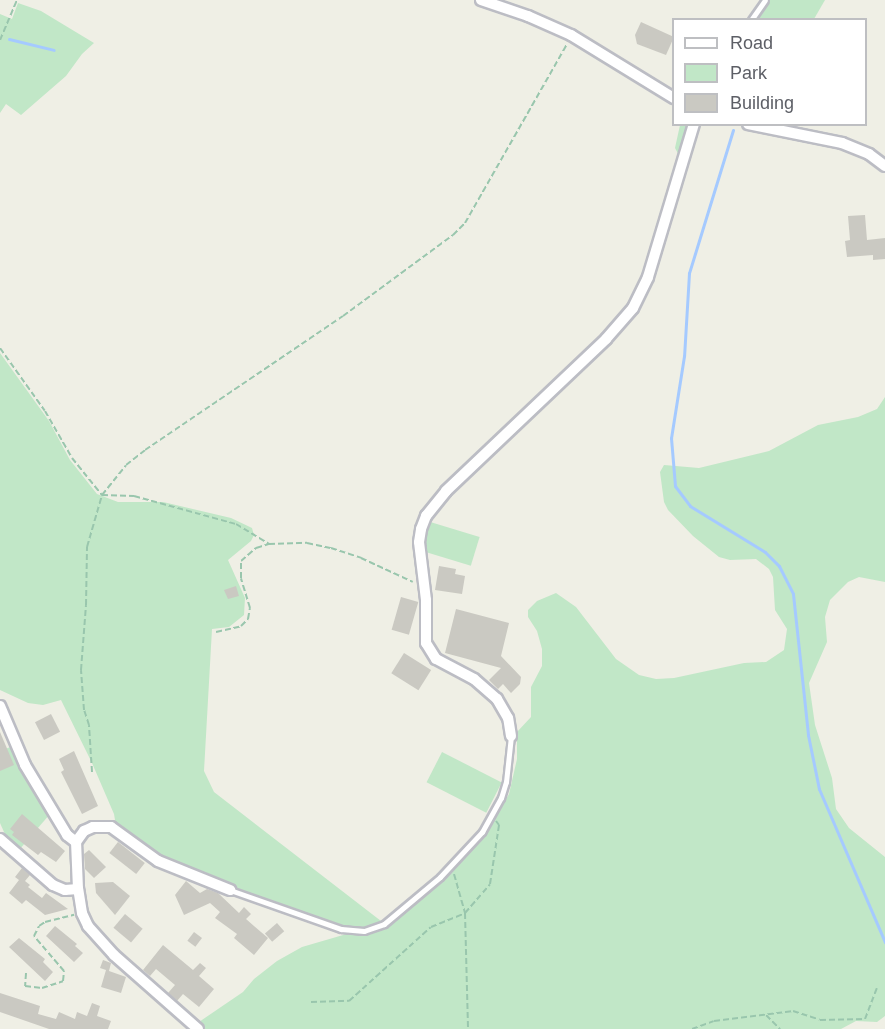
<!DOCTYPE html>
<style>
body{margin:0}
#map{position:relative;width:885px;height:1029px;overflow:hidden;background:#efefe5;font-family:Helvetica,sans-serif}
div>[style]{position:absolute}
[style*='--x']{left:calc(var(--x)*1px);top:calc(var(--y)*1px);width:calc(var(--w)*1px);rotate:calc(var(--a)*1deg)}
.green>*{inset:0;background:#c1e7c7;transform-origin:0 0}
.stream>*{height:3px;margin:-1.5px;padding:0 1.5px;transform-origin:1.5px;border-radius:1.5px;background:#a5caff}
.building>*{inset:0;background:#cac9c2;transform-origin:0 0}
.path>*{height:2px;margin-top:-1px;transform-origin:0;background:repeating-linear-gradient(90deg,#99c6ad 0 6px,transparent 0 9px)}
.roads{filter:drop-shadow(2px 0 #bcbdc4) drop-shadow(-2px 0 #bcbdc4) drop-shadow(0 2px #bcbdc4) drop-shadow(0 -2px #bcbdc4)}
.lane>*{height:5px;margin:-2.5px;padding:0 2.5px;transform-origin:2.5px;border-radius:2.5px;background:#fff}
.street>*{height:10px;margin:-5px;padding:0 5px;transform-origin:5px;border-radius:5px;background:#fff}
span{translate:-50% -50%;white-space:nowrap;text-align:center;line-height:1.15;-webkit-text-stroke:4.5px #fff;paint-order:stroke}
.legend{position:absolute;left:672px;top:18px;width:195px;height:108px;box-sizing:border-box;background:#fff;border:2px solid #bebfc2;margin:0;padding:8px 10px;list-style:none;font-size:18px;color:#5d5f66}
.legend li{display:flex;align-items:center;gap:12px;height:30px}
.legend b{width:30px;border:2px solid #bebfc2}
</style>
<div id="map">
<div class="green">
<i style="clip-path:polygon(768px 0,825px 0,814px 19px,754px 20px)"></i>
<i style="clip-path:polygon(18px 3px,41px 11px,94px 43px,82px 54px,66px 76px,21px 115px,6px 104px,0 113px,0 14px,12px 19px)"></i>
<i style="clip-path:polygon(680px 125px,691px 125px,681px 159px,675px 148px)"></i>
<i style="clip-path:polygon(0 353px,49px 421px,70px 460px,97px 494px,118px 502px,163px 502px,231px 518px,252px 528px,254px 535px,251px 541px,228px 560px,245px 598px,244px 615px,229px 627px,212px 629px,204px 771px,214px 792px,381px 921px,365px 928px,331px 924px,159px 858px,116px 826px,114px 814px,92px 763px,61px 700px,43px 705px,28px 703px,0 690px)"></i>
<i style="clip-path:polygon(885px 397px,885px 582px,859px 577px,848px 582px,830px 600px,825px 617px,827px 642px,809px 683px,815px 725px,832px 778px,836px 809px,849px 828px,885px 857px,885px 1016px,877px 1022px,856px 1021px,841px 1029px,202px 1029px,196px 1024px,243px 992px,254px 979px,277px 961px,302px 947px,350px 933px,368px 934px,389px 925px,444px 879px,483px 838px,509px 794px,517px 759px,517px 732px,531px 717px,531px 687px,542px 666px,542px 649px,537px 631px,528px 617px,528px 610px,537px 601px,556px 593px,576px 607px,616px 659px,639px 675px,656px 679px,674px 678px,744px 663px,766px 662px,784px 650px,787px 629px,775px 610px,773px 577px,769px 569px,756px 559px,730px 560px,719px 557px,693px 536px,668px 510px,664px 502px,660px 472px,664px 465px,699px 468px,769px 451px,818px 425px,858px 417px,877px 409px)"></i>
<i style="left:427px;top:521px;width:55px;height:30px;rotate:17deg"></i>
<i style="clip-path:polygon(13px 746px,50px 814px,19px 850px,8px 841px,0 823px,0 751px)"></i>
<i style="left:442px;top:752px;width:67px;height:34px;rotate:27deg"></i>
</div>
<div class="stream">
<i style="--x:9;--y:39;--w:46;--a:13.7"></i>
<i style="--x:733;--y:130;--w:150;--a:107.1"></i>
<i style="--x:689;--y:273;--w:83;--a:93.4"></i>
<i style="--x:684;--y:356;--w:83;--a:99"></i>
<i style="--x:671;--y:438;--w:48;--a:85.2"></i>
<i style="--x:675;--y:486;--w:25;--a:53"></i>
<i style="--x:690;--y:506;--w:88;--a:31.5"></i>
<i style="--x:765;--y:552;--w:20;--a:45"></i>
<i style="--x:779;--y:566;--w:31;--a:63"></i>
<i style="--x:793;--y:594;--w:142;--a:83.9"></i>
<i style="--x:808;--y:735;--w:55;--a:78.5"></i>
<i style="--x:819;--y:789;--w:167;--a:66.7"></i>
</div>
<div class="building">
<i style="clip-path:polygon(641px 22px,674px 37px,666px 55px,637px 44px,635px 35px)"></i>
<i style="clip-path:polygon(865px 215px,867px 240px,885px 238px,885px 259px,873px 260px,873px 255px,847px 257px,845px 241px,850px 240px,848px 216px)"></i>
<i style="clip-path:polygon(439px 566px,456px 569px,455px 574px,465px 576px,462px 594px,435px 590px)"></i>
<i style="clip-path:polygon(236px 586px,239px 596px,228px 599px,224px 590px)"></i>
<i style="left:401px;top:597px;width:18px;height:34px;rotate:16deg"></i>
<i style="clip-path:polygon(456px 609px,509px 623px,501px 656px,521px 677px,520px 684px,511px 693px,503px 684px,498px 689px,489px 680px,501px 668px,445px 653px)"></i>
<i style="left:404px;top:653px;width:32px;height:24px;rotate:32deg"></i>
<i style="left:51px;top:714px;width:20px;height:18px;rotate:63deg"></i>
<i style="clip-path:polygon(0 732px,14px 765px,0 771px)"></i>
<i style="clip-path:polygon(74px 751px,98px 806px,82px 814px,61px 772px,64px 770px,59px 759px)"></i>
<i style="clip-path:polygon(22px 814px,65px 851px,56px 862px,41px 852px,38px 855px,12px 835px,14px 832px,10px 829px)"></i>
<i style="left:118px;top:842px;width:34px;height:14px;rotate:38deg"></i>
<i style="clip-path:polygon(89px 850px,106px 867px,94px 878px,85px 869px,84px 854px)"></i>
<i style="clip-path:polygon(22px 868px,30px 875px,25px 881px,30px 885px,28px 887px,42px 898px,46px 893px,68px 909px,45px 915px,26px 900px,22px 904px,9px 893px,19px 880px,15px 877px)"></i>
<i style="clip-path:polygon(186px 881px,200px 893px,207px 889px,218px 893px,239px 913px,244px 907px,251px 914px,246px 919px,268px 938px,254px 955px,234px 938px,237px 934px,215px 918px,220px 912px,210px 903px,184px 915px,175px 895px)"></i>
<i style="clip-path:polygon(113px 882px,130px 896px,115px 915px,96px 893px,95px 883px)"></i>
<i style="left:125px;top:914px;width:23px;height:18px;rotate:40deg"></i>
<i style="left:277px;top:923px;width:11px;height:16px;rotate:49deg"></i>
<i style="clip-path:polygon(55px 926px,77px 944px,75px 946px,83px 953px,74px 962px,46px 936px)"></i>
<i style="left:194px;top:932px;width:10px;height:11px;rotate:37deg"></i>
<i style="clip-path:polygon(19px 938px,45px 959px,43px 962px,53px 972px,45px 981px,9px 947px)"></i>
<i style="clip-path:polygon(163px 945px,193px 970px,200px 963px,206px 968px,199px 976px,214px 989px,199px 1007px,183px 994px,177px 1001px,168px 993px,175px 985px,156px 969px,150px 976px,143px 970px)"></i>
<i style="clip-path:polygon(103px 960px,111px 963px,109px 971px,126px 977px,121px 993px,101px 987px,106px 970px,100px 968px)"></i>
<i style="clip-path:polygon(0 993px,40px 1006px,38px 1014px,56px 1019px,59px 1012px,75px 1019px,77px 1012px,87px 1016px,92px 1003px,100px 1006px,97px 1016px,111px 1021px,108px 1029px,49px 1029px,0 1012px)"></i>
</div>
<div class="path">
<i style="--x:0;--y:40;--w:43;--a:-67"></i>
<i style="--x:0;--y:348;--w:77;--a:54.5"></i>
<i style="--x:45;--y:411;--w:54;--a:60.1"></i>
<i style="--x:72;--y:458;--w:48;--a:51"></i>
<i style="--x:102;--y:495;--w:32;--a:2"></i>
<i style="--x:134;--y:496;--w:106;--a:15.4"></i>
<i style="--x:236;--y:524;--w:39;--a:31"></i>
<i style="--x:216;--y:632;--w:26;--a:-13"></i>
<i style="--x:241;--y:626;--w:10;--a:-45"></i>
<i style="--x:248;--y:619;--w:11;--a:-80"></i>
<i style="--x:250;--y:608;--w:31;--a:-107"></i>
<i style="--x:241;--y:578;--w:17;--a:-90"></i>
<i style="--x:241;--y:561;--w:20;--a:-41"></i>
<i style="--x:256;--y:548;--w:14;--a:-17"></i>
<i style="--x:269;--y:544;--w:38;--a:-2"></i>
<i style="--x:307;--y:543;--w:25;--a:12"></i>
<i style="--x:331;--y:548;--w:32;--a:18"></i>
<i style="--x:361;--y:558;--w:57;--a:24.8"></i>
<i style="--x:92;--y:772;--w:47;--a:-93.7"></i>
<i style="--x:89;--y:725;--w:16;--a:-108"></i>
<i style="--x:84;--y:710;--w:40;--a:-94.3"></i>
<i style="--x:81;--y:670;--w:65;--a:-85.6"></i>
<i style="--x:86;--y:605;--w:58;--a:-89"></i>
<i style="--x:87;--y:547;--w:54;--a:-73.9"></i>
<i style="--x:102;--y:495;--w:38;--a:-51"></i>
<i style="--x:126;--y:465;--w:24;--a:-38"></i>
<i style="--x:145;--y:450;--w:239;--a:-34.1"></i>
<i style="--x:343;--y:316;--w:137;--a:-36.4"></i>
<i style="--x:453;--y:235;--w:17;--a:-45"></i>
<i style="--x:465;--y:223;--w:206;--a:-60.3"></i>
<i style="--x:454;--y:874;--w:41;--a:74.2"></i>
<i style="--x:465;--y:913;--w:116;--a:88.5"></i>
<i style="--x:26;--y:973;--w:13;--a:94"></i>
<i style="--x:25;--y:986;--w:17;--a:7"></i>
<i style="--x:42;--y:988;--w:22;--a:-18"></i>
<i style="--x:63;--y:981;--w:10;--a:-84"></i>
<i style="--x:64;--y:971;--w:46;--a:-130.6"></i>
<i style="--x:34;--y:936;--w:11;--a:-63"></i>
<i style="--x:39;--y:926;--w:7;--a:-34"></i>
<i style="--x:45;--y:922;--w:30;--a:-14"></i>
<i style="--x:311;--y:1002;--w:38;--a:-2"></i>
<i style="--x:349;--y:1001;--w:110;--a:-42.1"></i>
<i style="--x:431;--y:927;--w:37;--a:-22"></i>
<i style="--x:465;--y:913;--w:38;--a:-49"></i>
<i style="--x:490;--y:884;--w:60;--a:-81.3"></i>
<i style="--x:499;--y:825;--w:5;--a:-127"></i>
<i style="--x:766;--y:1015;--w:20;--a:45"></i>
<i style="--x:692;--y:1029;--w:23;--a:-20"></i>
<i style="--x:714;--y:1021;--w:80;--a:-7.2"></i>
<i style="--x:793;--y:1011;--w:28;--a:18"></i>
<i style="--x:820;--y:1020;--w:45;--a:-1.3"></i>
<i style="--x:865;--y:1019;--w:33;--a:-69"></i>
</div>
<div class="roads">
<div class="lane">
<i style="--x:751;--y:20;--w:24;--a:-55"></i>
<i style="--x:230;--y:890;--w:118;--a:19.4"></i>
<i style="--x:341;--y:929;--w:23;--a:5"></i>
<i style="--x:364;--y:931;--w:21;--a:-19"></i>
<i style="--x:384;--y:924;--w:73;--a:-40"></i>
<i style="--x:440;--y:877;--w:62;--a:-47"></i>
<i style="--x:482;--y:832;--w:39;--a:-61"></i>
<i style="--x:501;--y:798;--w:17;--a:-73"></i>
<i style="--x:506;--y:782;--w:46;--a:-83.8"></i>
</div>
<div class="street">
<i style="--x:481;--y:0;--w:50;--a:18.8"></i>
<i style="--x:528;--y:16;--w:47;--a:23.8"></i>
<i style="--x:571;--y:35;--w:121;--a:31.5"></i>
<i style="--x:748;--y:124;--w:96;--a:11.4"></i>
<i style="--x:842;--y:143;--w:29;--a:22"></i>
<i style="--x:869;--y:154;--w:20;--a:37"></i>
<i style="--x:0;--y:706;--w:64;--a:67"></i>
<i style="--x:25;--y:765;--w:82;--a:59"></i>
<i style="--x:67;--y:835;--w:11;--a:38"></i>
<i style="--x:511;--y:736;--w:18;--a:-99"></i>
<i style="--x:508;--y:718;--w:22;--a:-120"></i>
<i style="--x:497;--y:699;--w:30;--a:-139"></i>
<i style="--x:474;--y:679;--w:43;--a:-152.2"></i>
<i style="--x:436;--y:659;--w:19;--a:-122"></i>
<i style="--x:426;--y:643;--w:43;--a:-90"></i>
<i style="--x:426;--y:600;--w:58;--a:-96.9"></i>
<i style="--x:419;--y:542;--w:13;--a:-81"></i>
<i style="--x:421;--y:529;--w:14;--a:-69"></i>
<i style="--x:426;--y:516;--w:32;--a:-51"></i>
<i style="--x:446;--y:491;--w:221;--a:-43.5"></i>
<i style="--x:606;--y:339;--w:41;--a:-48.9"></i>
<i style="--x:633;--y:308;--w:34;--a:-64"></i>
<i style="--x:648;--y:277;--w:160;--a:-73.3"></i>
<i style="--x:0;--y:839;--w:70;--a:41"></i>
<i style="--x:53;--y:885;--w:13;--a:23"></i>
<i style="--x:65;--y:890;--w:13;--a:-4"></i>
<i style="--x:198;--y:1029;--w:112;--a:-138.6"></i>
<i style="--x:114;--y:955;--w:39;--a:-132"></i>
<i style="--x:88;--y:926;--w:14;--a:-115"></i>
<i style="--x:82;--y:913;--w:24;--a:-99"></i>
<i style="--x:78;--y:889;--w:47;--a:-92.4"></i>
<i style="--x:76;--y:842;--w:14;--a:-54"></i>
<i style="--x:84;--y:831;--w:10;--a:-24"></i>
<i style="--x:93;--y:827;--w:18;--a:0"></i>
<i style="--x:111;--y:827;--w:58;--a:35.9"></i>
<i style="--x:158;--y:861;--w:78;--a:21.9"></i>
</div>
</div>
<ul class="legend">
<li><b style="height:8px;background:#fff"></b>Road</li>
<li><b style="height:16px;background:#c1e7c7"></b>Park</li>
<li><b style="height:16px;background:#cac9c2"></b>Building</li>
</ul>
</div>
